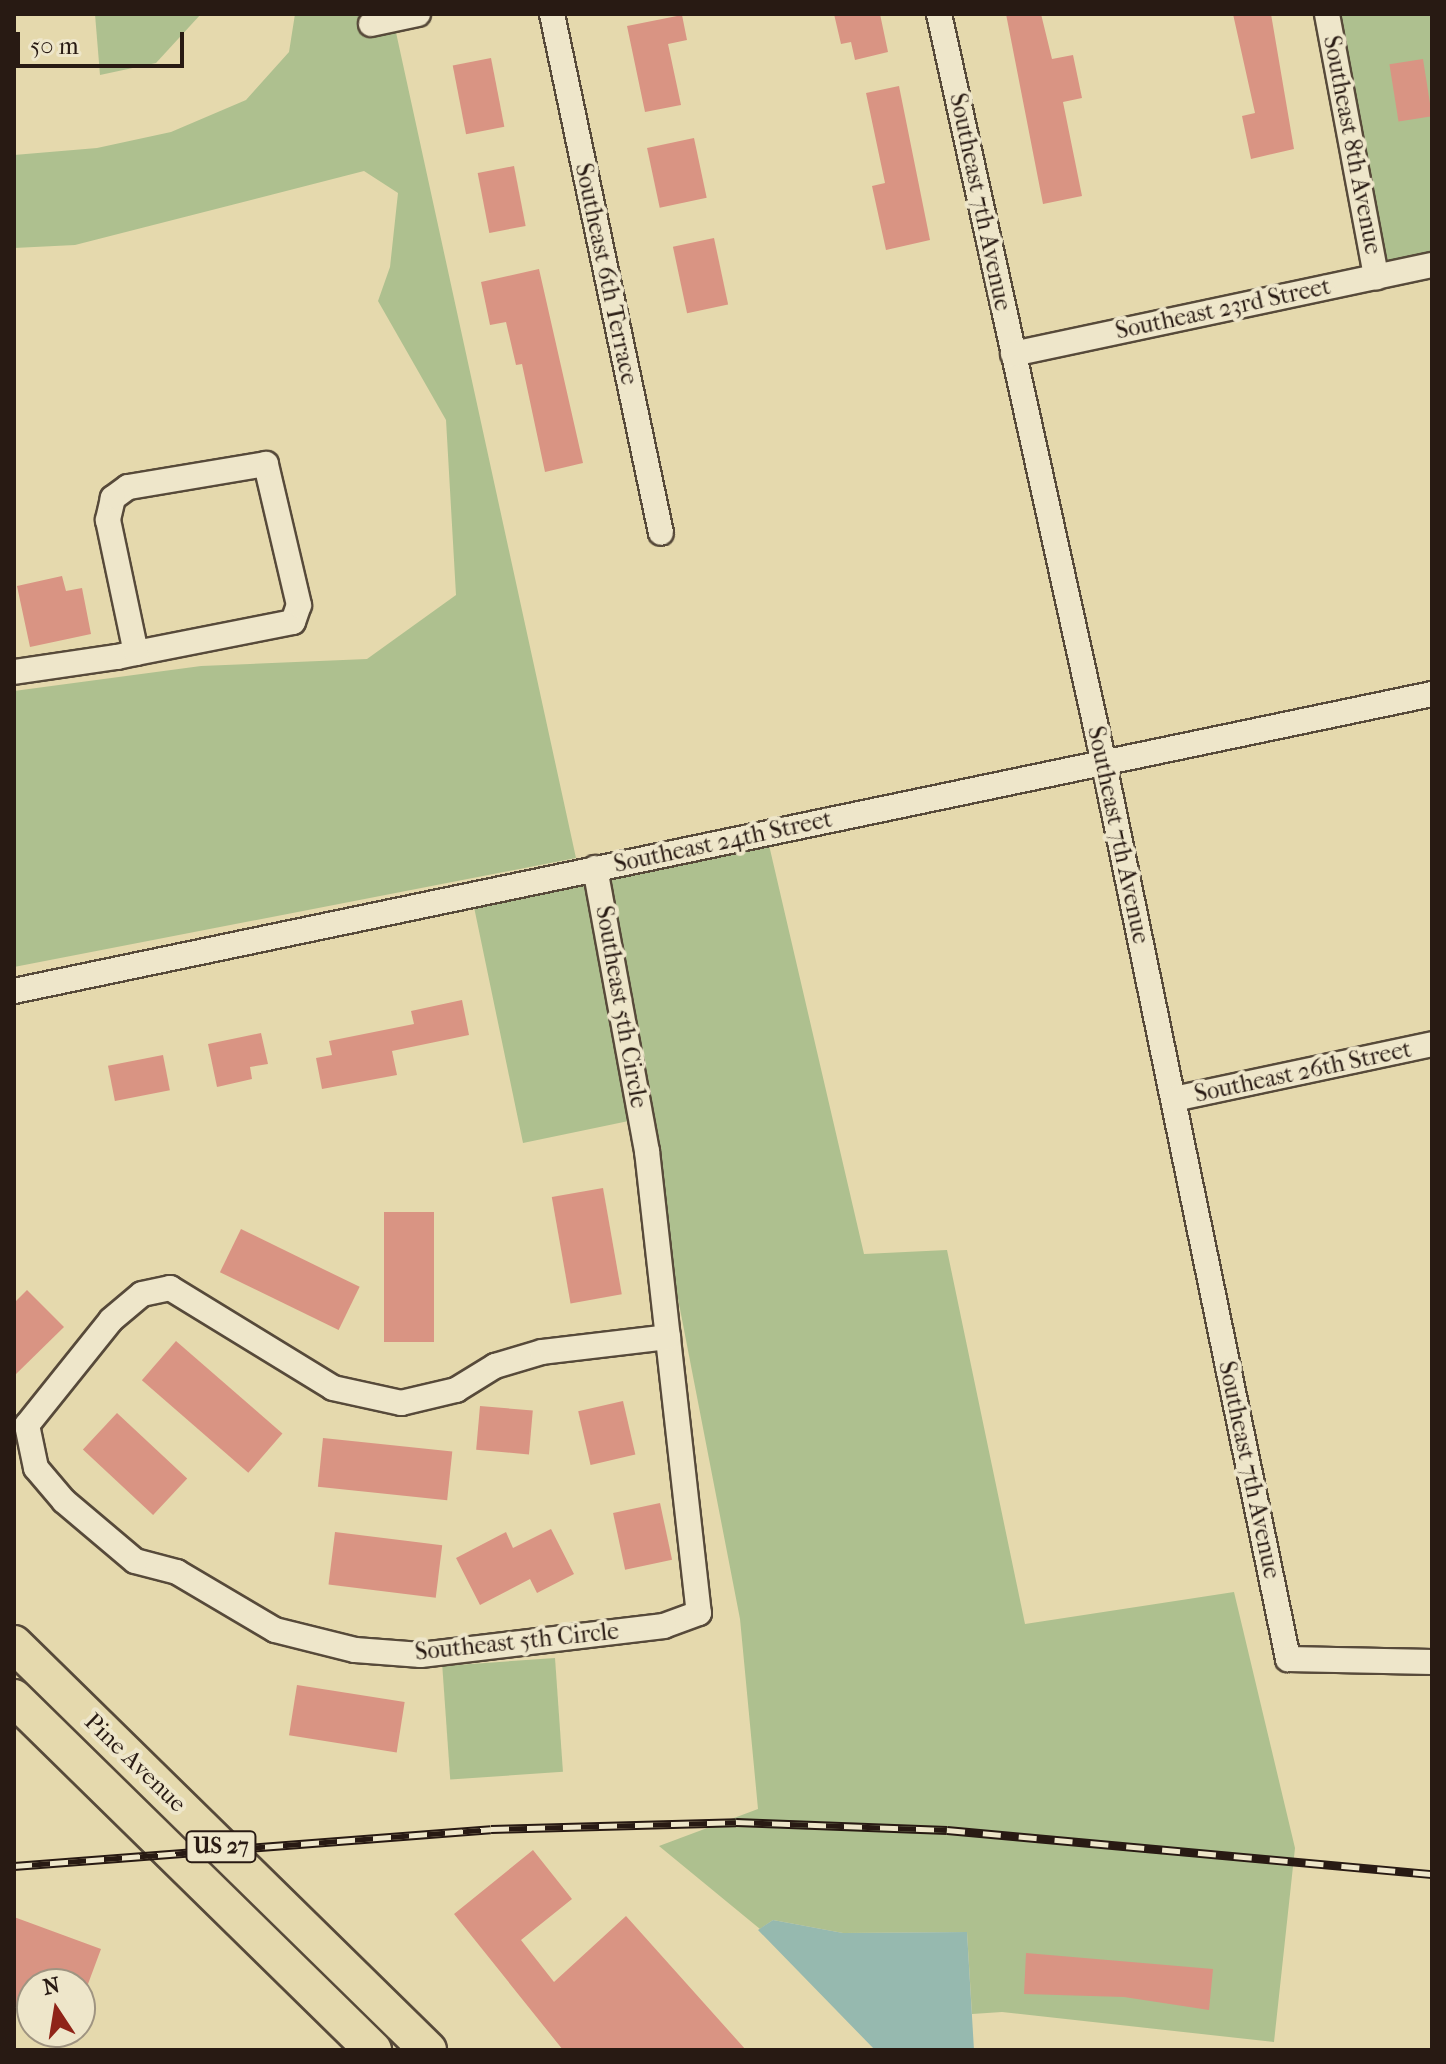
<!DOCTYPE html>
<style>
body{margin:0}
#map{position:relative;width:1446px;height:2064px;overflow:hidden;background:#e5d9ad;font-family:"IM FELL French Canon",serif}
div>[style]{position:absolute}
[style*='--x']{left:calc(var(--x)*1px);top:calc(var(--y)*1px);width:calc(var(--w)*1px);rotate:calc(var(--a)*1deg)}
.green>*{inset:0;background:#aec08f;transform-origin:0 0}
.water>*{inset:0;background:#96b9af}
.building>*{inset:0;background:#d99483;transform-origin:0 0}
.roads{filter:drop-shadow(2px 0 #574a3a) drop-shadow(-2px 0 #574a3a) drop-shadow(0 2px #574a3a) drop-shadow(0 -2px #574a3a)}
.minor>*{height:24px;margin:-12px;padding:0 12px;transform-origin:12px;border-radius:12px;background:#eee6ca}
.highway>*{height:36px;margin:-18px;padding:0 18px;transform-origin:18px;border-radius:18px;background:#e5d9ad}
.rail>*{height:9px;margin-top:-4.5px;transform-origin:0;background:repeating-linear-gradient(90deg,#eee6ca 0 18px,#281a13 0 36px);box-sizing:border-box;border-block:2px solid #281a13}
span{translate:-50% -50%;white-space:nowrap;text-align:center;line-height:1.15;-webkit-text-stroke:8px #eee6ca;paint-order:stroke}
.shield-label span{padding:2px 6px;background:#eee6ca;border:2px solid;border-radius:6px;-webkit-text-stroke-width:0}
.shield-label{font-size:22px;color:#281a13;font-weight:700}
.street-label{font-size:24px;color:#281a13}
.frame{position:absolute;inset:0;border:16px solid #281a13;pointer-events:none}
.north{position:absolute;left:16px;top:1968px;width:80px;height:80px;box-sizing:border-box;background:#eee6ca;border:2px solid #9f9481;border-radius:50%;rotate:348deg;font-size:22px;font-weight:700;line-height:32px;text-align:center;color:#281a13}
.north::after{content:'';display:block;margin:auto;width:28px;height:36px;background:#8f2418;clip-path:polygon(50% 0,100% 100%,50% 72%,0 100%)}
.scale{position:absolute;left:16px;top:32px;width:168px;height:36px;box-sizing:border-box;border:4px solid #281a13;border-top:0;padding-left:10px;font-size:24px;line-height:28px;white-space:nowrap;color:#281a13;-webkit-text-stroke:6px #eee6ca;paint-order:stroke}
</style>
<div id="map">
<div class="green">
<i style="clip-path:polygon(95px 14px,201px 14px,156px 63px,100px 75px)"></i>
<i style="clip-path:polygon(295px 14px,392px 14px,576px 858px,14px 967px,14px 691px,201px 666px,367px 659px,456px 595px,446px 420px,378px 301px,390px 267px,398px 193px,364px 171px,75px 245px,14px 248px,14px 155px,97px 148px,171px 132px,246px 100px,289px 52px)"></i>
<i style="clip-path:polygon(1316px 14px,1432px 14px,1432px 264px,1371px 277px)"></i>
<i style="clip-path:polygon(769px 845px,864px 1254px,947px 1250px,1025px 1624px,1234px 1592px,1295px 1848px,1274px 2042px,1002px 2012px,972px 2014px,967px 1932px,843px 1933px,773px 1920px,760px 1929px,659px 1846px,758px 1809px,740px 1619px,643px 1118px,523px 1143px,474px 907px)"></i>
<i style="left:555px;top:1658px;width:114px;height:113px;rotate:86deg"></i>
</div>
<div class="water">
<i style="clip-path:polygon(773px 1920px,843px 1933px,967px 1932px,974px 2050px,875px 2050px,758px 1930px)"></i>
</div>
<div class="building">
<i style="clip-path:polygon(834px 14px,880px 14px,888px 52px,855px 60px,851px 42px,841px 44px)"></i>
<i style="clip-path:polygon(1006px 14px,1041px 14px,1052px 59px,1073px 55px,1082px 98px,1063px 102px,1082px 196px,1043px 204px)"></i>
<i style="clip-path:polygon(1233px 14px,1271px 14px,1294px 149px,1251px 159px,1242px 116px,1255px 113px)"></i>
<i style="clip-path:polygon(682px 15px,687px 40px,668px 44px,681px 105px,645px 112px,627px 26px)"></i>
<i style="left:491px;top:58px;width:70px;height:39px;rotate:79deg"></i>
<i style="left:1423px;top:59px;width:58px;height:34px;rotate:81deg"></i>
<i style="clip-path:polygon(899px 86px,930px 240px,886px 250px,872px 186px,885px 183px,866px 93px)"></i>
<i style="left:694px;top:138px;width:61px;height:48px;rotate:78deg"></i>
<i style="left:514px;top:166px;width:61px;height:37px;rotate:79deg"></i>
<i style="left:714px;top:238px;width:68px;height:42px;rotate:78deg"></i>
<i style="clip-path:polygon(539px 269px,583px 463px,545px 472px,522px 364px,516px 365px,506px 322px,490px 325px,481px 282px)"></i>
<i style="clip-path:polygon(62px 576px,66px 591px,82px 588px,91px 634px,30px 647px,17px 586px)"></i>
<i style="clip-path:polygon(462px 1000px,469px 1035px,392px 1051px,397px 1075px,322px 1089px,316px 1058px,332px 1055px,329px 1041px,414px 1024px,411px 1011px)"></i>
<i style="clip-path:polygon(261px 1033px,268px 1064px,250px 1067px,252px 1079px,217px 1087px,208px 1044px)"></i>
<i style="left:163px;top:1055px;width:36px;height:56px;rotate:79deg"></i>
<i style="left:603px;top:1188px;width:108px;height:52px;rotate:80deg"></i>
<i style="left:384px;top:1212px;width:50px;height:130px"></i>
<i style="left:241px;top:1229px;width:132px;height:48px;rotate:26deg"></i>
<i style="clip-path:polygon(27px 1290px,64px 1327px,14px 1376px,14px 1303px)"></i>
<i style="left:176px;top:1341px;width:141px;height:52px;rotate:41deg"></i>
<i style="left:623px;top:1401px;width:55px;height:46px;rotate:77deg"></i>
<i style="left:480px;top:1406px;width:53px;height:44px;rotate:5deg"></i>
<i style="left:117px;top:1413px;width:96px;height:50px;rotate:43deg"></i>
<i style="left:323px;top:1438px;width:130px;height:49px;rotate:6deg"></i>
<i style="left:660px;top:1503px;width:58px;height:48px;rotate:78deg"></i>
<i style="clip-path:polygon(551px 1529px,574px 1574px,537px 1593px,530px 1579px,480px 1605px,456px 1558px,506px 1532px,513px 1548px)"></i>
<i style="left:335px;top:1532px;width:108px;height:53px;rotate:7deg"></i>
<i style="left:297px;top:1685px;width:109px;height:51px;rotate:9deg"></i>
<i style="clip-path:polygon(533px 1850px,572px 1899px,521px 1940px,554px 1982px,626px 1916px,746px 2050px,563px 2050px,454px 1914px)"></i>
<i style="clip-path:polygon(14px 1917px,101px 1949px,88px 1984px,32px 1984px,32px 2016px,14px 2009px)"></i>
<i style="clip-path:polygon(1026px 1953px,1213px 1969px,1209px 2010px,1124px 1997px,1024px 1994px)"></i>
</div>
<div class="roads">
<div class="minor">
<i style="--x:552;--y:14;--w:530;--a:78.14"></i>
<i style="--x:939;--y:14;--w:768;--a:77.59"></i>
<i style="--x:1104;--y:764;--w:914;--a:78.38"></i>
<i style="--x:1288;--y:1659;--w:144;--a:1.2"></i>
<i style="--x:1327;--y:14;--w:268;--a:79.4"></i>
<i style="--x:371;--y:24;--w:48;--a:-12"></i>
<i style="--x:1013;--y:354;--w:428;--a:-12"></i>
<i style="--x:14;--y:672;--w:104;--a:-8.3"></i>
<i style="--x:117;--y:657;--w:19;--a:-12"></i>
<i style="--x:136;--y:653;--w:160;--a:-11.2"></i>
<i style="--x:293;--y:622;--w:18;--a:-71"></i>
<i style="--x:299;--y:605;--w:145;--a:-103.2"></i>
<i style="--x:266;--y:464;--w:140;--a:170.5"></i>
<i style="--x:128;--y:487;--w:19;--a:144"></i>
<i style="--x:113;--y:498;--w:23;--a:103"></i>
<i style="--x:108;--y:520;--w:136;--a:78.1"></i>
<i style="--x:595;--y:868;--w:288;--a:79.6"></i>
<i style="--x:647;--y:1151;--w:465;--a:83.6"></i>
<i style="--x:699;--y:1613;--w:37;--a:160"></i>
<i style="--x:664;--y:1626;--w:245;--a:173.2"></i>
<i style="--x:421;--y:1655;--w:66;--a:-175.7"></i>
<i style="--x:355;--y:1650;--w:82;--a:-166"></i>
<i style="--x:275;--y:1630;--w:114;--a:-149.4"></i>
<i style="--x:177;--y:1572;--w:43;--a:-165.3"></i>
<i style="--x:135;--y:1561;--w:93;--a:-139.8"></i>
<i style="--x:64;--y:1501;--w:43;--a:-130.3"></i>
<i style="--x:36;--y:1468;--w:44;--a:-101.8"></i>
<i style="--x:27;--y:1425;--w:134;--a:-51.3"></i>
<i style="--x:111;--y:1320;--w:40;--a:-40"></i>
<i style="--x:142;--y:1294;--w:29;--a:-12"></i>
<i style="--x:170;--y:1288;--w:191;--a:31.5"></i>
<i style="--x:333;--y:1388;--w:70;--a:12.4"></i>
<i style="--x:401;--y:1403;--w:57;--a:-13.3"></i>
<i style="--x:456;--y:1390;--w:46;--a:-31.6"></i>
<i style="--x:495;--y:1366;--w:49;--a:-16.6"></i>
<i style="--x:542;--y:1352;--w:127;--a:-6.8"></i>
<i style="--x:14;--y:991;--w:1449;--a:-11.83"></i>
<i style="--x:1174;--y:1099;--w:264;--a:-12"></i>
</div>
<div class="highway">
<i style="--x:14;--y:1644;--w:580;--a:44.44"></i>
<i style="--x:14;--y:1698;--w:503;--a:44.44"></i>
</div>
</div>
<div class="rail">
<i style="--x:14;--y:1866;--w:478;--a:-4.4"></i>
<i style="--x:491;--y:1829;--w:245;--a:-1.6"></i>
<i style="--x:736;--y:1822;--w:211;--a:2.2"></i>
<i style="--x:947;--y:1830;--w:487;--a:5.2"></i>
</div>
<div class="shield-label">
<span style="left:221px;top:1847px">US 27</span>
</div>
<div class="street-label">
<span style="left:1352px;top:145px;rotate:79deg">Southeast 8th Avenue</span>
<span style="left:980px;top:202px;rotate:78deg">Southeast 7th Avenue</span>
<span style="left:606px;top:274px;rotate:78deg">Southeast 6th Terrace</span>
<span style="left:1223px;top:309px;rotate:-12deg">Southeast 23rd Street</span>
<span style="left:1118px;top:835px;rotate:78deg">Southeast 7th Avenue</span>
<span style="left:723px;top:842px;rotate:-12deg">Southeast 24th Street</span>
<span style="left:621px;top:1007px;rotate:80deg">Southeast 5th Circle</span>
<span style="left:1303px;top:1072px;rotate:-12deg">Southeast 26th Street</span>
<span style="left:1249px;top:1470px;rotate:78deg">Southeast 7th Avenue</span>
<span style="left:517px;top:1642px;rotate:-6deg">Southeast 5th Circle</span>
<span style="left:135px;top:1763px;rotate:44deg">Pine Avenue</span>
</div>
<div class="frame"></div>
<div class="north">N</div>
<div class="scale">50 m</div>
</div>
